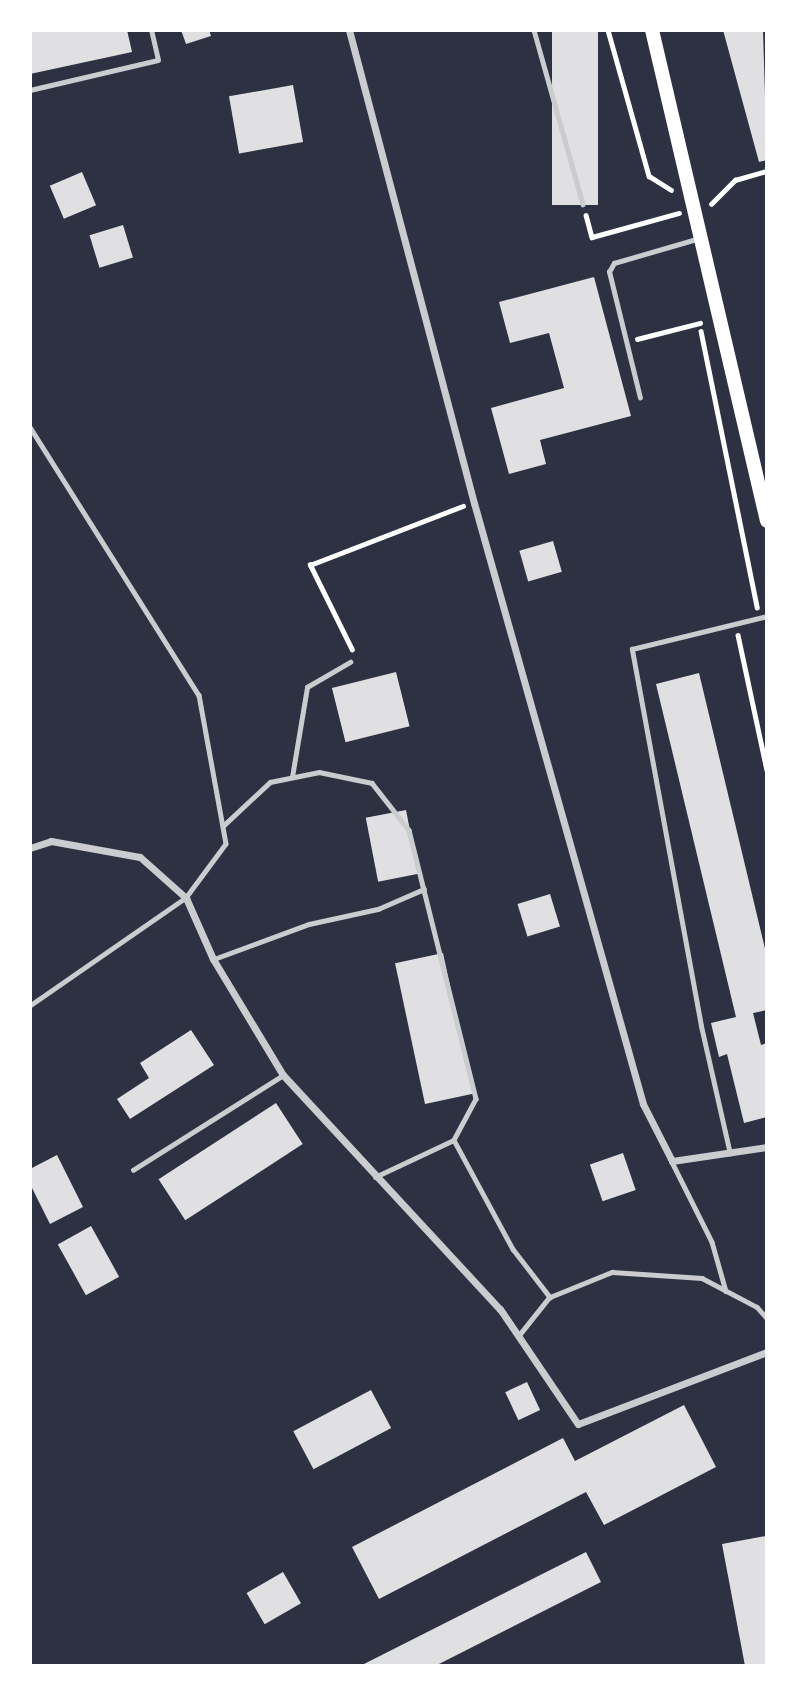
<!DOCTYPE html>
<style>
body{margin:0}
#map{position:relative;width:797px;height:1696px;overflow:hidden;background:#2d3142;font-family:"Source Serif 4",serif}
div>[style]{position:absolute}
[style*='--x']{left:calc(var(--x)*1px);top:calc(var(--y)*1px);width:calc(var(--w)*1px);rotate:calc(var(--a)*1deg)}
.building>*{inset:0;background:#e0e0e3;transform-origin:0 0}
.path>*{height:4.5px;margin:-2.25px;padding:0 2.25px;transform-origin:2.25px;border-radius:2.25px;background:#fff}
.service>*{height:4.5px;margin:-2.25px;padding:0 2.25px;transform-origin:2.25px;border-radius:2.25px;background:#caccd0}
.minor>*{height:7px;margin:-3.5px;padding:0 3.5px;transform-origin:3.5px;border-radius:3.5px;background:#caccd0}
.primary>*{height:14px;margin:-7px;padding:0 7px;transform-origin:7px;border-radius:7px;background:#fff}
span{translate:-50% -50%;white-space:nowrap;text-align:center;line-height:1.15;-webkit-text-stroke:7px #fff;paint-order:stroke}
.frame{position:absolute;inset:0;border:32px solid #fff;pointer-events:none}
</style>
<div id="map">
<div class="building">
<i style="clip-path:polygon(30px 30px,127px 30px,132px 52px,30px 74px)"></i>
<i style="clip-path:polygon(181px 30px,209px 30px,211px 36px,186px 44px)"></i>
<i style="left:552px;top:30px;width:46px;height:175px"></i>
<i style="clip-path:polygon(723px 30px,763px 30px,767px 160px,759px 162px)"></i>
<i style="left:293px;top:85px;width:58px;height:65px;rotate:80deg"></i>
<i style="left:82px;top:172px;width:36px;height:35px;rotate:67deg"></i>
<i style="left:123px;top:225px;width:34px;height:35px;rotate:73deg"></i>
<i style="clip-path:polygon(594px 277px,631px 416px,540px 440px,546px 464px,509px 474px,491px 408px,564px 388px,549px 333px,510px 343px,499px 302px)"></i>
<i style="left:553px;top:541px;width:32px;height:35px;rotate:74deg"></i>
<i style="left:396px;top:672px;width:56px;height:66px;rotate:76deg"></i>
<i style="clip-path:polygon(699px 673px,767px 957px,767px 1010px,753px 1013px,761px 1045px,767px 1043px,767px 1117px,744px 1123px,727px 1054px,719px 1057px,711px 1023px,736px 1017px,656px 684px)"></i>
<i style="left:406px;top:810px;width:65px;height:41px;rotate:79deg"></i>
<i style="left:550px;top:894px;width:34px;height:34px;rotate:73deg"></i>
<i style="left:443px;top:953px;width:144px;height:49px;rotate:78deg"></i>
<i style="clip-path:polygon(191px 1030px,214px 1065px,130px 1119px,117px 1099px,149px 1078px,140px 1063px)"></i>
<i style="left:276px;top:1103px;width:49px;height:140px;rotate:57deg"></i>
<i style="left:623px;top:1153px;width:39px;height:35px;rotate:71deg"></i>
<i style="clip-path:polygon(57px 1155px,83px 1207px,50px 1224px,30px 1184px,30px 1169px)"></i>
<i style="left:91px;top:1226px;width:58px;height:38px;rotate:61deg"></i>
<i style="left:527px;top:1382px;width:31px;height:24px;rotate:65deg"></i>
<i style="left:371px;top:1390px;width:43px;height:88px;rotate:62deg"></i>
<i style="clip-path:polygon(684px 1405px,716px 1467px,604px 1525px,586px 1492px,379px 1599px,352px 1547px,563px 1438px,575px 1461px)"></i>
<i style="clip-path:polygon(766px 1536px,767px 1664px,745px 1666px,722px 1544px)"></i>
<i style="clip-path:polygon(586px 1552px,601px 1582px,435px 1666px,360px 1666px)"></i>
<i style="left:283px;top:1572px;width:36px;height:42px;rotate:60deg"></i>
</div>
<div class="path">
<i style="--x:608;--y:30;--w:152;--a:74.3"></i>
<i style="--x:649;--y:176;--w:26;--a:32"></i>
<i style="--x:711;--y:204;--w:34;--a:-45"></i>
<i style="--x:735;--y:180;--w:33;--a:-16"></i>
<i style="--x:586;--y:215;--w:23;--a:75"></i>
<i style="--x:592;--y:237;--w:90;--a:-15.4"></i>
<i style="--x:701;--y:331;--w:282;--a:78.5"></i>
<i style="--x:637;--y:339;--w:65;--a:-14.3"></i>
<i style="--x:738;--y:635;--w:138;--a:77.9"></i>
<i style="--x:352;--y:650;--w:95;--a:-116.3"></i>
<i style="--x:310;--y:565;--w:164;--a:-21.1"></i>
</div>
<div class="service">
<i style="--x:534;--y:30;--w:181;--a:74.3"></i>
<i style="--x:30;--y:90;--w:131;--a:-13.2"></i>
<i style="--x:158;--y:60;--w:31;--a:-103"></i>
<i style="--x:640;--y:398;--w:130;--a:-103.8"></i>
<i style="--x:609;--y:272;--w:10;--a:-61"></i>
<i style="--x:614;--y:263;--w:90;--a:-16.2"></i>
<i style="--x:30;--y:427;--w:317;--a:57.8"></i>
<i style="--x:199;--y:695;--w:151;--a:79.7"></i>
<i style="--x:226;--y:844;--w:67;--a:126.5"></i>
<i style="--x:186;--y:898;--w:190;--a:145.3"></i>
<i style="--x:292;--y:777;--w:91;--a:-80.5"></i>
<i style="--x:307;--y:687;--w:50;--a:-30.2"></i>
<i style="--x:223;--y:826;--w:64;--a:-43.1"></i>
<i style="--x:270;--y:782;--w:50;--a:-11.5"></i>
<i style="--x:319;--y:772;--w:54;--a:11.7"></i>
<i style="--x:372;--y:783;--w:60;--a:51.8"></i>
<i style="--x:409;--y:830;--w:277;--a:76"></i>
<i style="--x:476;--y:1099;--w:47;--a:118.2"></i>
<i style="--x:454;--y:1140;--w:124;--a:61.6"></i>
<i style="--x:513;--y:1249;--w:61;--a:52.4"></i>
<i style="--x:550;--y:1297;--w:50;--a:128.5"></i>
<i style="--x:214;--y:959;--w:101;--a:-20.2"></i>
<i style="--x:309;--y:924;--w:71;--a:-12.3"></i>
<i style="--x:378;--y:909;--w:50;--a:-23.5"></i>
<i style="--x:730;--y:1154;--w:131;--a:-102.8"></i>
<i style="--x:701;--y:1026;--w:383;--a:-100.4"></i>
<i style="--x:632;--y:649;--w:139;--a:-13.7"></i>
<i style="--x:672;--y:1162;--w:89;--a:63.4"></i>
<i style="--x:712;--y:1242;--w:51;--a:74.1"></i>
<i style="--x:133;--y:1170;--w:178;--a:-32.3"></i>
<i style="--x:375;--y:1177;--w:87;--a:-25.1"></i>
<i style="--x:550;--y:1297;--w:67;--a:-22"></i>
<i style="--x:612;--y:1272;--w:90;--a:3.8"></i>
<i style="--x:702;--y:1278;--w:62;--a:27.8"></i>
<i style="--x:757;--y:1307;--w:15;--a:48"></i>
</div>
<div class="minor">
<i style="--x:349;--y:30;--w:489;--a:75.2"></i>
<i style="--x:474;--y:503;--w:624;--a:74.29"></i>
<i style="--x:643;--y:1104;--w:64;--a:63"></i>
<i style="--x:672;--y:1161;--w:96;--a:-8.4"></i>
<i style="--x:30;--y:848;--w:22;--a:-18"></i>
<i style="--x:51;--y:841;--w:90;--a:10.2"></i>
<i style="--x:140;--y:857;--w:62;--a:41.7"></i>
<i style="--x:186;--y:898;--w:67;--a:66.1"></i>
<i style="--x:213;--y:959;--w:135;--a:58.9"></i>
<i style="--x:283;--y:1075;--w:319;--a:47.2"></i>
<i style="--x:500;--y:1309;--w:139;--a:55.9"></i>
<i style="--x:578;--y:1424;--w:202;--a:-20.9"></i>
</div>
<div class="primary">
<i style="--x:652;--y:30;--w:504;--a:76.82"></i>
</div>
<div class="frame"></div>
</div>
